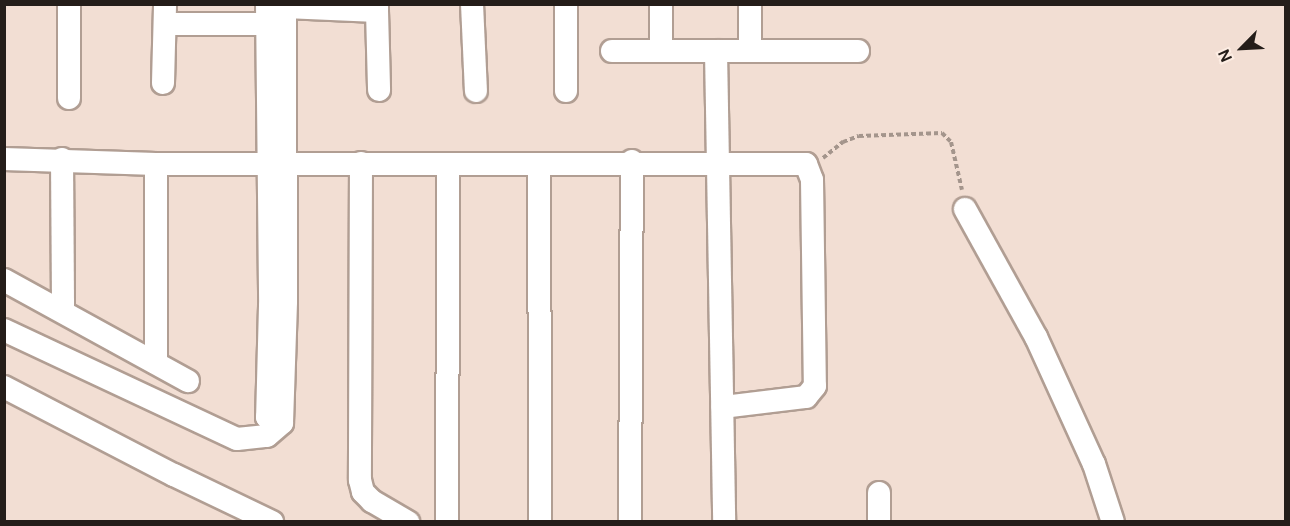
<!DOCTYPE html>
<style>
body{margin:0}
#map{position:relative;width:1290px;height:526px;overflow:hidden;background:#f2ded3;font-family:"DM Sans",sans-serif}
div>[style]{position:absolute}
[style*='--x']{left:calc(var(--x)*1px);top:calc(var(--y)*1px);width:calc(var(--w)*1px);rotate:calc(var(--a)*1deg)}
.path>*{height:4px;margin-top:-2px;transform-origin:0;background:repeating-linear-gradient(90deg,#a4958c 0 4.5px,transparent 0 7.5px)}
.roads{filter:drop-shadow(2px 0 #b19e93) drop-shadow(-2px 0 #b19e93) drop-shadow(0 2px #b19e93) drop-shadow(0 -2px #b19e93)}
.minor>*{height:22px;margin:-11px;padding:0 11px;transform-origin:11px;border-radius:11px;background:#fff}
span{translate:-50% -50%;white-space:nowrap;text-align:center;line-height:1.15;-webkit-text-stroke:6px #fdede3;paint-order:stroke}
.frame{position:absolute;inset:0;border:6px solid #241d19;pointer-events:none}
.north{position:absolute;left:1212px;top:18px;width:60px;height:60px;-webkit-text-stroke:4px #fdede3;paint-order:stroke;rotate:246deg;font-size:16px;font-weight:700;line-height:24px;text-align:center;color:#241d19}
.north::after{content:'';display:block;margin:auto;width:21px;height:27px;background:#241d19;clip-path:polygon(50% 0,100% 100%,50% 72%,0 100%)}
</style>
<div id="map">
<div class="path">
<i style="--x:823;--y:158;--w:26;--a:-39"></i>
<i style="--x:843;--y:142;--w:17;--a:-21"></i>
<i style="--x:859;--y:136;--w:83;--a:-2.1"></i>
<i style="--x:942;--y:133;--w:13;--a:45"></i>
<i style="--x:951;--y:142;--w:49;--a:77.1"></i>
</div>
<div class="roads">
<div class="minor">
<i style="--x:267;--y:4;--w:302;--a:89.4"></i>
<i style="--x:270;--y:306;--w:111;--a:91.5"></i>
<i style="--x:267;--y:417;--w:11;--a:52"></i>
<i style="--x:472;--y:4;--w:87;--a:87.4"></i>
<i style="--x:750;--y:4;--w:47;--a:90"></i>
<i style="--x:285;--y:7;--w:92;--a:2.5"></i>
<i style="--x:377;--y:11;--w:7;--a:-90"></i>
<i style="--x:377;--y:11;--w:79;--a:88.5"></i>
<i style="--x:165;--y:24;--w:102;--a:0"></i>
<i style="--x:612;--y:51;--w:246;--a:0"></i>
<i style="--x:661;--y:51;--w:47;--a:-90"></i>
<i style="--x:716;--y:51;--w:471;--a:89"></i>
<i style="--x:163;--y:83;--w:79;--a:-88.5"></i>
<i style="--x:566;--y:91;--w:87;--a:-90"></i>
<i style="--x:69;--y:98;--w:94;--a:-90"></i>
<i style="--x:4;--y:159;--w:152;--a:1.9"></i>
<i style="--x:156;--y:164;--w:650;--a:0"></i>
<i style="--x:806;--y:164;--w:17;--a:69"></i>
<i style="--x:812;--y:180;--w:206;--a:89.2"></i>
<i style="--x:815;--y:386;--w:14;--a:129"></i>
<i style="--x:806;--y:397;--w:84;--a:173.1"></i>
<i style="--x:62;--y:159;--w:151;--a:89.6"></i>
<i style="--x:361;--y:163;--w:317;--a:90.2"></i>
<i style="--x:360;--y:480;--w:12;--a:76"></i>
<i style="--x:363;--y:492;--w:13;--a:45"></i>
<i style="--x:372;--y:501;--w:42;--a:30.3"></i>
<i style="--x:156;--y:164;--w:198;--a:90"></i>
<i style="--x:539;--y:165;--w:357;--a:89.8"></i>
<i style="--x:965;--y:209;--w:146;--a:61"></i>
<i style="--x:1036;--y:337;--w:140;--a:65.5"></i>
<i style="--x:1094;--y:464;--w:61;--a:71.9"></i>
<i style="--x:4;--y:280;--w:210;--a:28.8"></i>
<i style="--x:4;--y:330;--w:257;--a:25.1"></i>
<i style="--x:237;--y:439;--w:30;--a:-6"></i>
<i style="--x:267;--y:436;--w:20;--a:-41"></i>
<i style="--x:282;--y:423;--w:122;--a:-88.1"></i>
<i style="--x:286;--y:301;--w:297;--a:-90.2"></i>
<i style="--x:4;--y:387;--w:191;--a:27.4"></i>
<i style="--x:174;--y:475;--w:109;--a:25.6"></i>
<i style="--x:879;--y:493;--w:29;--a:90"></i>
<i style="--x:447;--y:522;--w:358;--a:-89.8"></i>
<i style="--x:630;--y:522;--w:361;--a:-89.7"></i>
</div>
</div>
<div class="frame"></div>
<div class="north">N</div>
</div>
